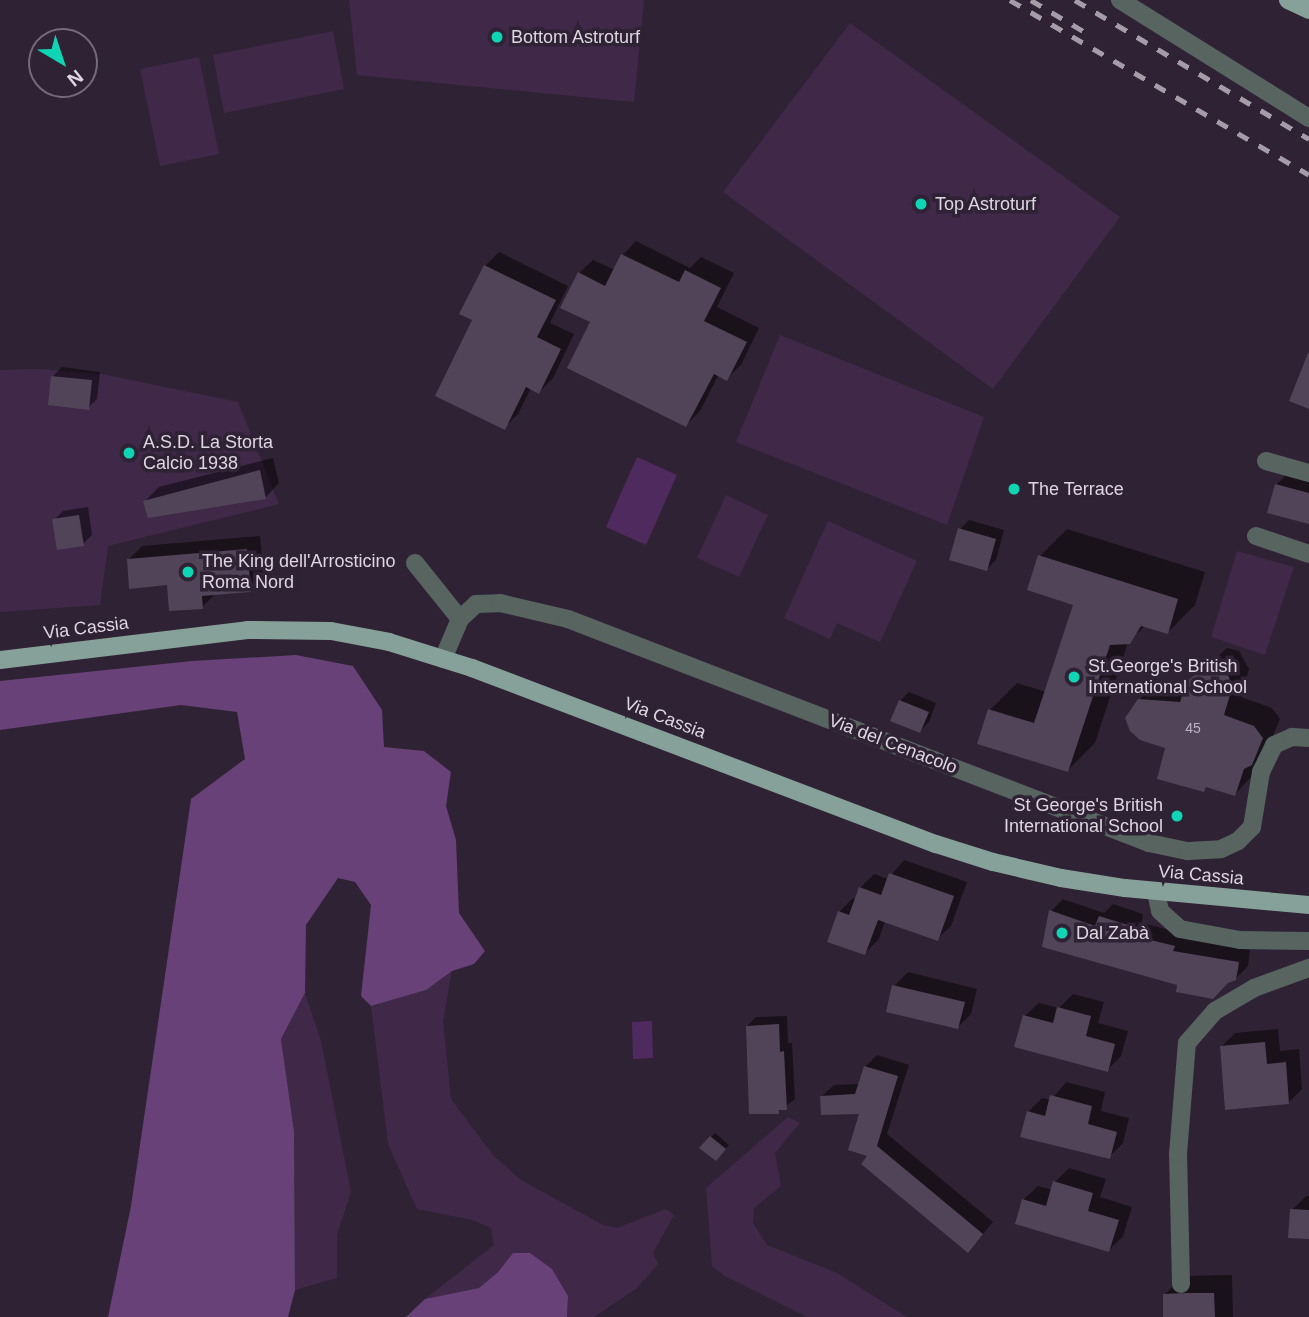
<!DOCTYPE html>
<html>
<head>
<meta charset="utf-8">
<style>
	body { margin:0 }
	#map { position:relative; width:1309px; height:1317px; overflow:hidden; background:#2f2234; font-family:Helvetica,sans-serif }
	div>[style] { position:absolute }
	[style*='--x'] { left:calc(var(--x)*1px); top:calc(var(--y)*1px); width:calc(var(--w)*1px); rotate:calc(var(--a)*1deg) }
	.green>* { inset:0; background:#402849 }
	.forest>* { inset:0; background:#674177 }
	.water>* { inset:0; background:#4f2a5e }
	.shadow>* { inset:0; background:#0007 }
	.building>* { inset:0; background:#524458 }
	.minor>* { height:18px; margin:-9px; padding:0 9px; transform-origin:9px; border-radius:9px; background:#576460 }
	.major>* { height:18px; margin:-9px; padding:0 9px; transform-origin:9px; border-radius:9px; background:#86a199 }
	.rail>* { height:5px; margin-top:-2.5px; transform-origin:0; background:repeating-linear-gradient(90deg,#a59caa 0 12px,transparent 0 24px) }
	.dots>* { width:19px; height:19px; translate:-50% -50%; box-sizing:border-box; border:4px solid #2f2234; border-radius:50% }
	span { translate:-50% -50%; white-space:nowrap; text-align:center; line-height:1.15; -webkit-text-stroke:7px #2f2234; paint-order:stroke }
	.number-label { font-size:14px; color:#bbb2c0 }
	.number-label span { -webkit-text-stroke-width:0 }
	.poi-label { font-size:18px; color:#ded6e2 }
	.left { translate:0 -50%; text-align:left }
	.right { translate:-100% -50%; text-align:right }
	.street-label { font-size:18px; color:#ded6e2 }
	.north { position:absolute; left:28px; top:28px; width:70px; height:70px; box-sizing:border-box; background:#2f2234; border:2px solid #756a7a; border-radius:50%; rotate:141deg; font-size:19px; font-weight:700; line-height:28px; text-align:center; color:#ded6e2 }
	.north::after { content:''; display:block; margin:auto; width:24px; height:32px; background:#0fd5b4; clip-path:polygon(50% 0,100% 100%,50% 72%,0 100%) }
</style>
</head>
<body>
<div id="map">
	<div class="green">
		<i style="clip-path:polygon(349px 0,644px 0,634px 102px,357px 75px)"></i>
		<i style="clip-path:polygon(850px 23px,1120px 217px,993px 389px,723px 192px)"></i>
		<i style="clip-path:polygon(333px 31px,344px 89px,224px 113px,213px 55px)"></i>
		<i style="clip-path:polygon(199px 57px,219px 154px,160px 166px,140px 69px)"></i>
		<i style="clip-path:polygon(780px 335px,984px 417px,947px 525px,736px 442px)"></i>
		<i style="clip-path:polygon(38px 369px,102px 374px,238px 402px,279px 504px,108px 546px,100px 605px,0 612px,0 370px)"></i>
		<i style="clip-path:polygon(726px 495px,768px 515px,739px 577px,697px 558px)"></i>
		<i style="clip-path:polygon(828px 521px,917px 561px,880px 642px,837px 623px,830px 639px,784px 618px)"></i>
		<i style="clip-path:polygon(1237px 551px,1294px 567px,1265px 655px,1211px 637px)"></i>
		<i style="clip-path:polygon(452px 971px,443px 1021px,451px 1099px,493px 1155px,521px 1180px,603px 1225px,617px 1228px,666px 1209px,674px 1215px,653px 1253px,658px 1264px,637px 1288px,594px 1317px,567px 1317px,568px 1296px,513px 1253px,498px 1272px,479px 1288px,425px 1299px,494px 1245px,491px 1228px,472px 1220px,417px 1209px,388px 1144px,371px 1006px,426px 990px)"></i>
		<i style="clip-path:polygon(305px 993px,321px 1041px,351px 1192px,337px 1235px,337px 1278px,295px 1290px,294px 1131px,281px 1039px)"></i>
		<i style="clip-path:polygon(788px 1117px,800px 1123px,775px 1153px,781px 1186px,754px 1208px,753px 1223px,767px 1245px,837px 1273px,907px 1317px,807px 1317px,725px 1276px,712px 1266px,706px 1188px)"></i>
	</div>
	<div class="forest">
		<i style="clip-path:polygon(296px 655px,353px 666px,382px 710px,384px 747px,424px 751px,451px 772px,446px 806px,456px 840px,459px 913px,485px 951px,474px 964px,452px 971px,426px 990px,371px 1006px,361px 996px,371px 905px,355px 882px,338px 878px,306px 925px,305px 993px,281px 1039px,294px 1131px,295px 1290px,288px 1317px,108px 1317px,131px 1206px,191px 799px,245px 759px,237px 712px,181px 705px,0 730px,0 681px,192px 661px)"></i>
		<i style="clip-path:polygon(513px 1253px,530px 1253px,552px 1269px,568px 1296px,567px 1317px,406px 1317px,425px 1299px,479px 1288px,498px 1272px)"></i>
	</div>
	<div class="water">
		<i style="clip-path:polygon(637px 457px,677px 475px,646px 545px,606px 527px)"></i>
		<i style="clip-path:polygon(652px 1021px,653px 1058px,633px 1059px,632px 1022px)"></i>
	</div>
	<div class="shadow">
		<i style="clip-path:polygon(636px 241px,690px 268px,701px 257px,734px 273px,717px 307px,759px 328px,741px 365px,727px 378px,719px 374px,700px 411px,686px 425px,592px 322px,579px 273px,593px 260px,615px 270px,623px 255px)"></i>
		<i style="clip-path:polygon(499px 252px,568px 286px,550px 323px,574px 334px,553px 378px,539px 392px,531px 388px,518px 414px,504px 428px,474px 320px,485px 266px)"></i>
		<i style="clip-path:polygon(62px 367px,100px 372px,97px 399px,88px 408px,53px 376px)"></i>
		<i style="clip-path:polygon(273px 458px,279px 483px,266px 497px,145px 501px,159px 487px)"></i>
		<i style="clip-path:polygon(1288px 473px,1309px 479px,1309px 522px,1276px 485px)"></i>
		<i style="clip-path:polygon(88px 507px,92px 535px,83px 544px,54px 520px,63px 511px)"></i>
		<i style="clip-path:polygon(969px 520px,1004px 530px,996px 560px,987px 569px,960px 529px)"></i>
		<i style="clip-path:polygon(1067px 529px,1205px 572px,1195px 605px,1168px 632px,1145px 626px,1128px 642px,1095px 743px,1068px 770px,990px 710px,1017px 683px,1046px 692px,1076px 604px,1040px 556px)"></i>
		<i style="clip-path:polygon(260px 536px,264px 576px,250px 590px,216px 593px,202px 607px,128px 560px,142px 546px)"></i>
		<i style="clip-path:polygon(1227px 648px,1239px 651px,1249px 669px,1241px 697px,1272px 708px,1280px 719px,1269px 745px,1259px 755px,1252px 776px,1235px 794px,1208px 786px,1203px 790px,1168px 746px,1139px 700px,1157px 682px,1187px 684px)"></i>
		<i style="clip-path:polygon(909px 692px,936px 703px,929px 722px,920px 731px,900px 701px)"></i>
		<i style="clip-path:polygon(904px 860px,967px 882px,951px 926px,937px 939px,885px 921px,879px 939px,865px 953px,839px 912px,853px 898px,856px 899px,860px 888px,874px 874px,888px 879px)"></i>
		<i style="clip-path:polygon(1063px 899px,1104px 913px,1113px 904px,1143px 914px,1142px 923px,1186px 934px,1185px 939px,1250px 950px,1248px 966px,1235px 979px,1179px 984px,1051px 911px)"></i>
		<i style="clip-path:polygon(908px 972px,977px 989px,971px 1014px,958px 1027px,894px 986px)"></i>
		<i style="clip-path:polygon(1073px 994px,1104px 1002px,1098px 1023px,1128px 1031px,1121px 1056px,1107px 1070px,1025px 1016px,1039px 1003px,1059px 1008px)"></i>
		<i style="clip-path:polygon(787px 1016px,788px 1043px,792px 1043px,795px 1099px,778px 1112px,747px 1026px,756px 1017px)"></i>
		<i style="clip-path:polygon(1278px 1029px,1280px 1051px,1299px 1049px,1302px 1089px,1288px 1103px,1222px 1046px,1235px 1033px)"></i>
		<i style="clip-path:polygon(877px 1055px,909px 1065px,887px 1134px,993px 1222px,979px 1239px,870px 1155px,861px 1112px,822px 1096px,834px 1085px,860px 1084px,865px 1067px)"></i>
		<i style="clip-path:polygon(1066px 1082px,1105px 1092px,1101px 1111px,1129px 1118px,1123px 1143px,1109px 1157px,1028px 1112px,1042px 1098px,1051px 1100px)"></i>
		<i style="clip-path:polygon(715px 1133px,729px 1145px,716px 1159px,711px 1137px)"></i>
		<i style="clip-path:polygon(1069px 1168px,1106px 1179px,1100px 1197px,1132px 1207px,1123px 1236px,1109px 1250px,1017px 1223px,1024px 1199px,1038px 1186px,1053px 1190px,1055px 1182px)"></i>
		<i style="clip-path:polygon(1306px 1196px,1309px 1196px,1309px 1237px,1292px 1210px)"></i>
		<i style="clip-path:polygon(1232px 1275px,1233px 1317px,1165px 1317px,1164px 1295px,1183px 1276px)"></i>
	</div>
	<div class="building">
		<i style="clip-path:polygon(621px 254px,679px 282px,685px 270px,721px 288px,704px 321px,747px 342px,727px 381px,714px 374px,686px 427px,567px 368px,590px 322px,560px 308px,578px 272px,605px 286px)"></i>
		<i style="clip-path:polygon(484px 265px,556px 300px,537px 337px,561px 349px,539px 394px,526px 387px,505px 430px,435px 396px,472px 320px,459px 314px)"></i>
		<i style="clip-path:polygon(1308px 353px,1309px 353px,1309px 409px,1289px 401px)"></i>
		<i style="clip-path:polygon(51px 376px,92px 380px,89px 410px,48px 405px)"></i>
		<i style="clip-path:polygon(260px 470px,266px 499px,148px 518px,143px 501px)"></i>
		<i style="clip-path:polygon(1275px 484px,1309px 493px,1309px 524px,1267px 513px)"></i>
		<i style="clip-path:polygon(79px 515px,84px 546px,57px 550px,52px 519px)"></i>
		<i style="clip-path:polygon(958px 528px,996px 539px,987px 571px,949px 560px)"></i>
		<i style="clip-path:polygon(247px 549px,251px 592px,202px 596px,203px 609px,169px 611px,167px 585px,129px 589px,127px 559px)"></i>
		<i style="clip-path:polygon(1038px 555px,1178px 599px,1168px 634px,1141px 626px,1130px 644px,1110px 645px,1068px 772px,977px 744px,988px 709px,1034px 723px,1073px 605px,1027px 590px)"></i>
		<i style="clip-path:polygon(1208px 665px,1221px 668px,1229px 677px,1232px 688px,1224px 715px,1254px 726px,1263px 738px,1252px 765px,1244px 769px,1235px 796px,1206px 787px,1204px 792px,1157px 779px,1165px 748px,1140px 740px,1130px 731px,1125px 718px,1138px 699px,1180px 702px,1187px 681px)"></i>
		<i style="clip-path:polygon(899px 700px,929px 712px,920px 733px,890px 721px)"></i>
		<i style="clip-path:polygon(889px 873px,954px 896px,938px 941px,878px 920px,865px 955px,827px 942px,838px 911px,849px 915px,859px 887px,881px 895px)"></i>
		<i style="clip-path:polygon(1049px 910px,1095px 926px,1099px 916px,1131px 926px,1130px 935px,1175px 946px,1173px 951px,1239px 962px,1236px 980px,1228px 983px,1213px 999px,1176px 992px,1177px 985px,1042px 947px)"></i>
		<i style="clip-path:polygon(892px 985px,965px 1002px,958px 1029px,886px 1012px)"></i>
		<i style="clip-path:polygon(1057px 1007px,1091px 1016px,1086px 1036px,1115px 1044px,1108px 1072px,1014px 1047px,1023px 1015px,1053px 1023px)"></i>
		<i style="clip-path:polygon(779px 1024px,780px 1052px,784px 1051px,787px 1110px,779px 1110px,779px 1114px,749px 1114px,746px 1026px)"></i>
		<i style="clip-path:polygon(1265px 1042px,1267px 1064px,1286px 1062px,1289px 1104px,1225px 1110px,1220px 1046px)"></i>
		<i style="clip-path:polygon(864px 1066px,898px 1076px,877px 1146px,983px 1234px,968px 1253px,861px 1164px,867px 1156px,848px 1150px,859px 1114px,821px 1115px,820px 1096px,855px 1094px)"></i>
		<i style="clip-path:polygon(1050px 1095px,1092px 1106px,1088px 1124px,1117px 1132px,1110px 1159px,1020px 1137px,1027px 1111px,1045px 1116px)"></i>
		<i style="clip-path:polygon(710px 1136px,726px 1149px,716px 1161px,699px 1148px)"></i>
		<i style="clip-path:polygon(1053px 1181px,1093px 1193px,1088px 1211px,1119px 1220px,1109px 1252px,1015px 1224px,1022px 1199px,1046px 1206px)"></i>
		<i style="clip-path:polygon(1290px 1209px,1309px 1210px,1309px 1239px,1288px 1238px)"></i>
		<i style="clip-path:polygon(1187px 1293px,1214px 1293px,1215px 1317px,1163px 1317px,1163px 1294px)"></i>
	</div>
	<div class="minor">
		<i style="--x:1120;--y:0;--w:223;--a:32"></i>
		<i style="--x:1266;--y:461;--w:45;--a:15.6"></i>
		<i style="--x:1256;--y:536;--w:56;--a:18.8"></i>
		<i style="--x:415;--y:563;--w:72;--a:51.2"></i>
		<i style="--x:443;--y:659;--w:43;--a:-67"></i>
		<i style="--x:460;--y:619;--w:22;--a:-43"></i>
		<i style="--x:476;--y:604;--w:24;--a:-2"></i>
		<i style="--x:500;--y:603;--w:70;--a:13.2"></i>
		<i style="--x:568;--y:619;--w:623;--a:21.08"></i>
		<i style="--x:1149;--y:843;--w:40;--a:12"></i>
		<i style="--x:1188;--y:851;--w:33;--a:-3"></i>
		<i style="--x:1221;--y:849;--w:19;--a:-25"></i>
		<i style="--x:1238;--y:841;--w:20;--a:-45"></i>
		<i style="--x:1252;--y:827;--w:56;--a:-80.7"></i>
		<i style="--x:1261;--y:772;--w:30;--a:-64"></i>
		<i style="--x:1274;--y:745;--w:20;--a:-24"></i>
		<i style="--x:1292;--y:737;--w:17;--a:3"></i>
		<i style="--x:1156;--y:892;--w:19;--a:78"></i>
		<i style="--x:1160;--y:911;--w:27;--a:42"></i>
		<i style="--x:1180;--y:929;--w:61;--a:10.4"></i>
		<i style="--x:1240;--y:940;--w:69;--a:0.8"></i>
		<i style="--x:1181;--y:1284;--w:130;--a:-91.3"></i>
		<i style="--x:1178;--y:1154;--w:111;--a:-85.4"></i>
		<i style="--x:1187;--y:1043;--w:43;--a:-48.8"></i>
		<i style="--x:1215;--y:1011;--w:45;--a:-30.5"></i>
		<i style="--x:1254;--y:988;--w:59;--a:-20"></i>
	</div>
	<div class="major">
		<i style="--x:1288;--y:0;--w:23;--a:25"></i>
		<i style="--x:0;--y:660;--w:249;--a:-6.9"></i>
		<i style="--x:247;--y:630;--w:84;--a:0.7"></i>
		<i style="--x:331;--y:631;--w:59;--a:10.7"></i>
		<i style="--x:389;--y:642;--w:87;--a:17.4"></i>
		<i style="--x:472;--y:668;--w:496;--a:20.8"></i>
		<i style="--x:936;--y:844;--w:60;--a:17.5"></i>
		<i style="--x:993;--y:862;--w:70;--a:13.2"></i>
		<i style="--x:1061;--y:878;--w:65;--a:8.9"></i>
		<i style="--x:1125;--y:888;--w:185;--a:5.3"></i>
	</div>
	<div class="rail">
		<i style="--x:1010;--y:0;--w:346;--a:30.3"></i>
		<i style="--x:1031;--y:0;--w:63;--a:30.7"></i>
		<i style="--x:1075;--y:0;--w:272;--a:30.7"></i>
	</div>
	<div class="dots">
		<i style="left:497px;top:37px;background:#0fd5b4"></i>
		<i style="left:921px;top:204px;background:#0fd5b4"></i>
		<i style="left:129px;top:453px;background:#0fd5b4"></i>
		<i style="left:1014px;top:489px;background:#0fd5b4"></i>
		<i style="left:188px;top:572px;background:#0fd5b4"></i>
		<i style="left:1074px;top:677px;background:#0fd5b4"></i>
		<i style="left:1177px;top:816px;background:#0fd5b4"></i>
		<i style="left:1062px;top:933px;background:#0fd5b4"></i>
	</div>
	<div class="number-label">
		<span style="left:1193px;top:728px">45</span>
	</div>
	<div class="poi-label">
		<span class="left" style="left:511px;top:37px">Bottom Astroturf</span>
		<span class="left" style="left:935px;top:204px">Top Astroturf</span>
		<span class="left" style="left:143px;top:453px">A.S.D. La Storta<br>Calcio 1938</span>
		<span class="left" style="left:1028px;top:489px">The Terrace</span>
		<span class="left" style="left:202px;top:572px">The King dell'Arrosticino<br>Roma Nord</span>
		<span class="left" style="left:1088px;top:677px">St.George's British<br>International School</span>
		<span class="right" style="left:1163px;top:816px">St George's British<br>International School</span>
		<span class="left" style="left:1076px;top:933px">Dal Zabà</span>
	</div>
	<div class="street-label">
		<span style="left:86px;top:628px;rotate:-7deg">Via Cassia</span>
		<span style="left:665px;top:718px;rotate:21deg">Via Cassia</span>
		<span style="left:893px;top:744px;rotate:21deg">Via del Cenacolo</span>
		<span style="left:1201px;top:875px;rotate:5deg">Via Cassia</span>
	</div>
	<div class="north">N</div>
</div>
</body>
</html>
